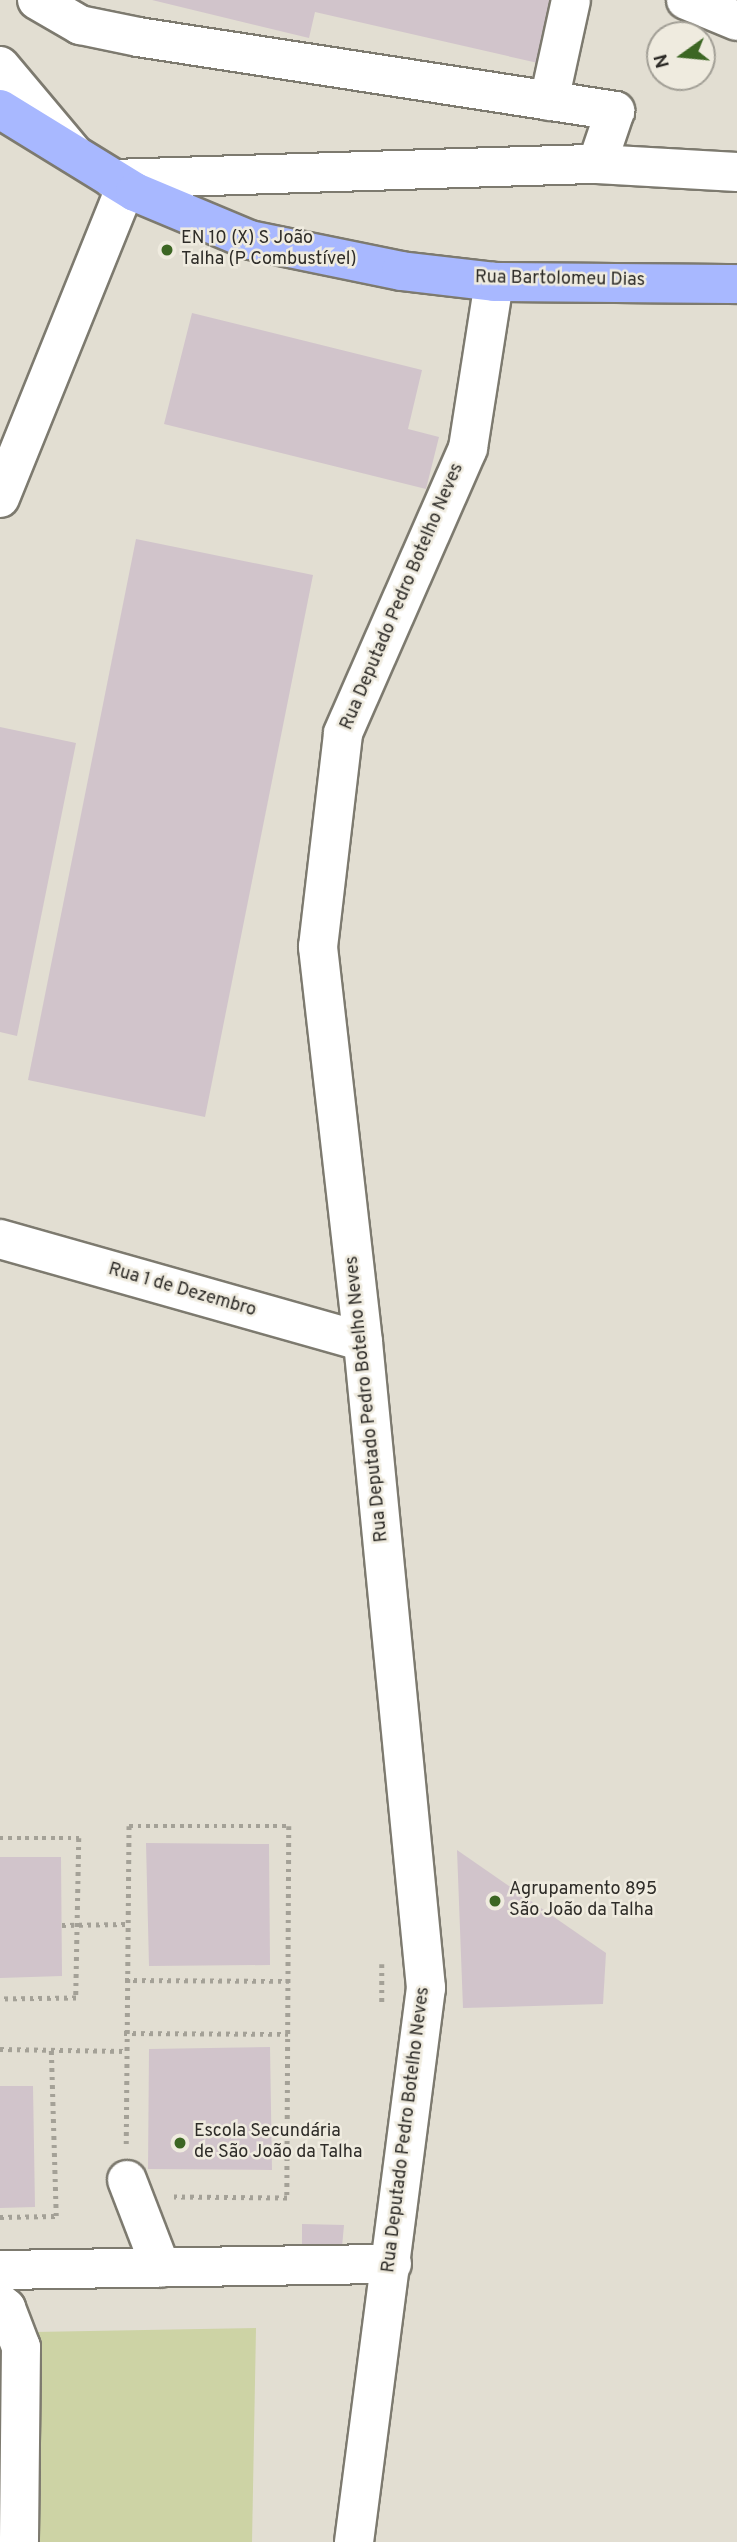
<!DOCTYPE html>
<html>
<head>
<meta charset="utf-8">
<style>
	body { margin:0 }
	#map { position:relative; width:737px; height:2542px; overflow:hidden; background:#e2ded2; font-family:Overpass,sans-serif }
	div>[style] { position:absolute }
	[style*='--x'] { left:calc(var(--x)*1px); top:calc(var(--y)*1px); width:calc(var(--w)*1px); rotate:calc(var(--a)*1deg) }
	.green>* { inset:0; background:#cdd3a5 }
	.building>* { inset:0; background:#d1c4cb }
	.path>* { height:4.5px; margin-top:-2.25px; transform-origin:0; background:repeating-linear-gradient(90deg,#a4a197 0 3.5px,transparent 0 8.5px) }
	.roads { filter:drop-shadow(2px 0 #7d7a6f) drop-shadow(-2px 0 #7d7a6f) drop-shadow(0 2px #7d7a6f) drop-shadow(0 -2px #7d7a6f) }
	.minor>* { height:38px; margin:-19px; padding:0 19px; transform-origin:19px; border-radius:19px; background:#fff }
	.major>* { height:38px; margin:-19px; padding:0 19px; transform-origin:19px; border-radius:19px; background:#a8b8ff }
	.dots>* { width:19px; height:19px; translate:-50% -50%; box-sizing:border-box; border:4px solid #efebdf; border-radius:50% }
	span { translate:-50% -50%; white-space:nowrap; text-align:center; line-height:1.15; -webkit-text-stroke:5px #efebdf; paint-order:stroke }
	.poi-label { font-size:18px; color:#2e2c28 }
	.left { translate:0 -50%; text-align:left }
	.street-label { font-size:18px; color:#2e2c28 }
	.north { position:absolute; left:646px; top:21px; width:70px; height:70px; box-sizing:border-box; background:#efebdf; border:2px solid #a29f96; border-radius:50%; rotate:255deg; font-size:19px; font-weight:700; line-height:28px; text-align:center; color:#2e2c28 }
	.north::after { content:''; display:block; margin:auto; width:24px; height:32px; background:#3c6623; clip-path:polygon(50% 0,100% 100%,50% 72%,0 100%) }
</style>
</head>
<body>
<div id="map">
	<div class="green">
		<i style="clip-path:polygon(256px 2328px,252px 2542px,33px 2542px,34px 2332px)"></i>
	</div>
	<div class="building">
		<i style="clip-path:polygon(152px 0,552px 0,538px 63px,315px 12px,309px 38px)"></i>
		<i style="clip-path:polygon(192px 313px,422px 370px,408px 429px,439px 437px,426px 489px,164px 424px)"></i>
		<i style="clip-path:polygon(136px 539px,313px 575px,205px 1117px,28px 1080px)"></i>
		<i style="clip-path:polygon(0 727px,76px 743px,17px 1036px,0 1032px)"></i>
		<i style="clip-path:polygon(146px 1843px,269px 1844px,270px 1965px,149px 1966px)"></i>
		<i style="clip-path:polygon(457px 1850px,606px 1953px,603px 2004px,463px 2008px)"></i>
		<i style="clip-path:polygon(0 1857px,61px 1857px,62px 1976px,0 1978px)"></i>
		<i style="clip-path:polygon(270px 2047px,272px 2170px,148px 2169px,149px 2049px)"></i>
		<i style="clip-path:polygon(0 2086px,33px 2086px,35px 2207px,0 2208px)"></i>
		<i style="clip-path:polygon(302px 2224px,344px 2225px,342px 2247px,302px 2246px)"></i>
	</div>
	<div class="path">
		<i style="--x:0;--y:1838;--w:79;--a:0"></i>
		<i style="--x:79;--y:1838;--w:160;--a:91.1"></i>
		<i style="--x:76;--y:1998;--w:76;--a:179.2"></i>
		<i style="--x:62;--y:1925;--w:64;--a:-0.9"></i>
		<i style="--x:382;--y:1964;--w:40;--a:90"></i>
		<i style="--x:125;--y:1980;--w:164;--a:0.3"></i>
		<i style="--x:124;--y:2033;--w:164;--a:0.3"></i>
		<i style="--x:0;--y:2049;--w:125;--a:0.9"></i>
		<i style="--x:126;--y:2144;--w:318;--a:-89.5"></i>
		<i style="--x:129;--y:1826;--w:160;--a:0"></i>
		<i style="--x:289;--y:1826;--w:372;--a:90.3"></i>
		<i style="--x:287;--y:2198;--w:113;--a:-179.5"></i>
		<i style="--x:0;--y:2217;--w:56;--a:-1"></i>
		<i style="--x:56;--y:2216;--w:166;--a:-91.7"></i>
	</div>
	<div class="roads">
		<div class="minor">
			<i style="--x:37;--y:0;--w:50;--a:30.2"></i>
			<i style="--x:80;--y:25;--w:59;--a:11.7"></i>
			<i style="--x:138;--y:37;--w:483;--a:8.8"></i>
			<i style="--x:615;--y:111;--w:56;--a:108.8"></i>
			<i style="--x:597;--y:164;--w:140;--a:3.3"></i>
			<i style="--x:686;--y:0;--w:55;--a:22.4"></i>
			<i style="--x:0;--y:66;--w:114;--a:50"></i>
			<i style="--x:549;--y:101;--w:103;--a:-77.7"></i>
			<i style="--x:113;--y:179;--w:484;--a:-1.8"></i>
			<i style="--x:0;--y:498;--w:336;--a:-68"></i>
			<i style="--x:0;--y:1239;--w:377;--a:15.8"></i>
			<i style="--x:127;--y:2180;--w:94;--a:68.9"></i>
			<i style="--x:0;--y:2270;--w:392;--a:-0.9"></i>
			<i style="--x:0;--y:2303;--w:8;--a:40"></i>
			<i style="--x:6;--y:2308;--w:42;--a:69"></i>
			<i style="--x:21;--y:2347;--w:195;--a:90.6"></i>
			<i style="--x:354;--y:2542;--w:559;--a:-82.6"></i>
			<i style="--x:426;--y:1988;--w:649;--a:-95.57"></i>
			<i style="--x:363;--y:1342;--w:398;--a:-96.5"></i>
			<i style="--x:318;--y:947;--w:215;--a:-83.3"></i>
			<i style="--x:343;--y:733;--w:311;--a:-66.3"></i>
			<i style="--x:468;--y:448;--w:168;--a:-81.1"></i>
		</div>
		<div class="major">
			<i style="--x:0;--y:109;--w:158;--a:31.6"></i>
			<i style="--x:135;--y:192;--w:125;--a:22.7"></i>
			<i style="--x:250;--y:240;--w:154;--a:11.6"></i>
			<i style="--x:401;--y:271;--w:94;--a:6.7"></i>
			<i style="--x:494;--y:282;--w:243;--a:0.5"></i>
		</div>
	</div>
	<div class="dots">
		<i style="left:167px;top:250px;background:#3c6623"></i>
		<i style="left:495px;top:1901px;background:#3c6623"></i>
		<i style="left:180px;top:2143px;background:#3c6623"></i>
	</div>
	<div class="poi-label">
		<span class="left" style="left:181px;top:250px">EN 10 (X) S João<br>Talha (P Combustível)</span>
		<span class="left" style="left:509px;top:1901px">Agrupamento 895<br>São João da Talha</span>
		<span class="left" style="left:194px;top:2143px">Escola Secundária<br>de São João da Talha</span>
	</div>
	<div class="street-label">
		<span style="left:560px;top:280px;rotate:1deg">Rua Bartolomeu Dias</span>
		<span style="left:403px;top:597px;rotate:-67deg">Rua Deputado Pedro Botelho Neves</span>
		<span style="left:182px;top:1291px;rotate:16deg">Rua 1 de Dezembro</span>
		<span style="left:368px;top:1399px;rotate:-96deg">Rua Deputado Pedro Botelho Neves</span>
		<span style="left:407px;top:2130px;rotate:-83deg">Rua Deputado Pedro Botelho Neves</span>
	</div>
	<div class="north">N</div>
</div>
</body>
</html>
